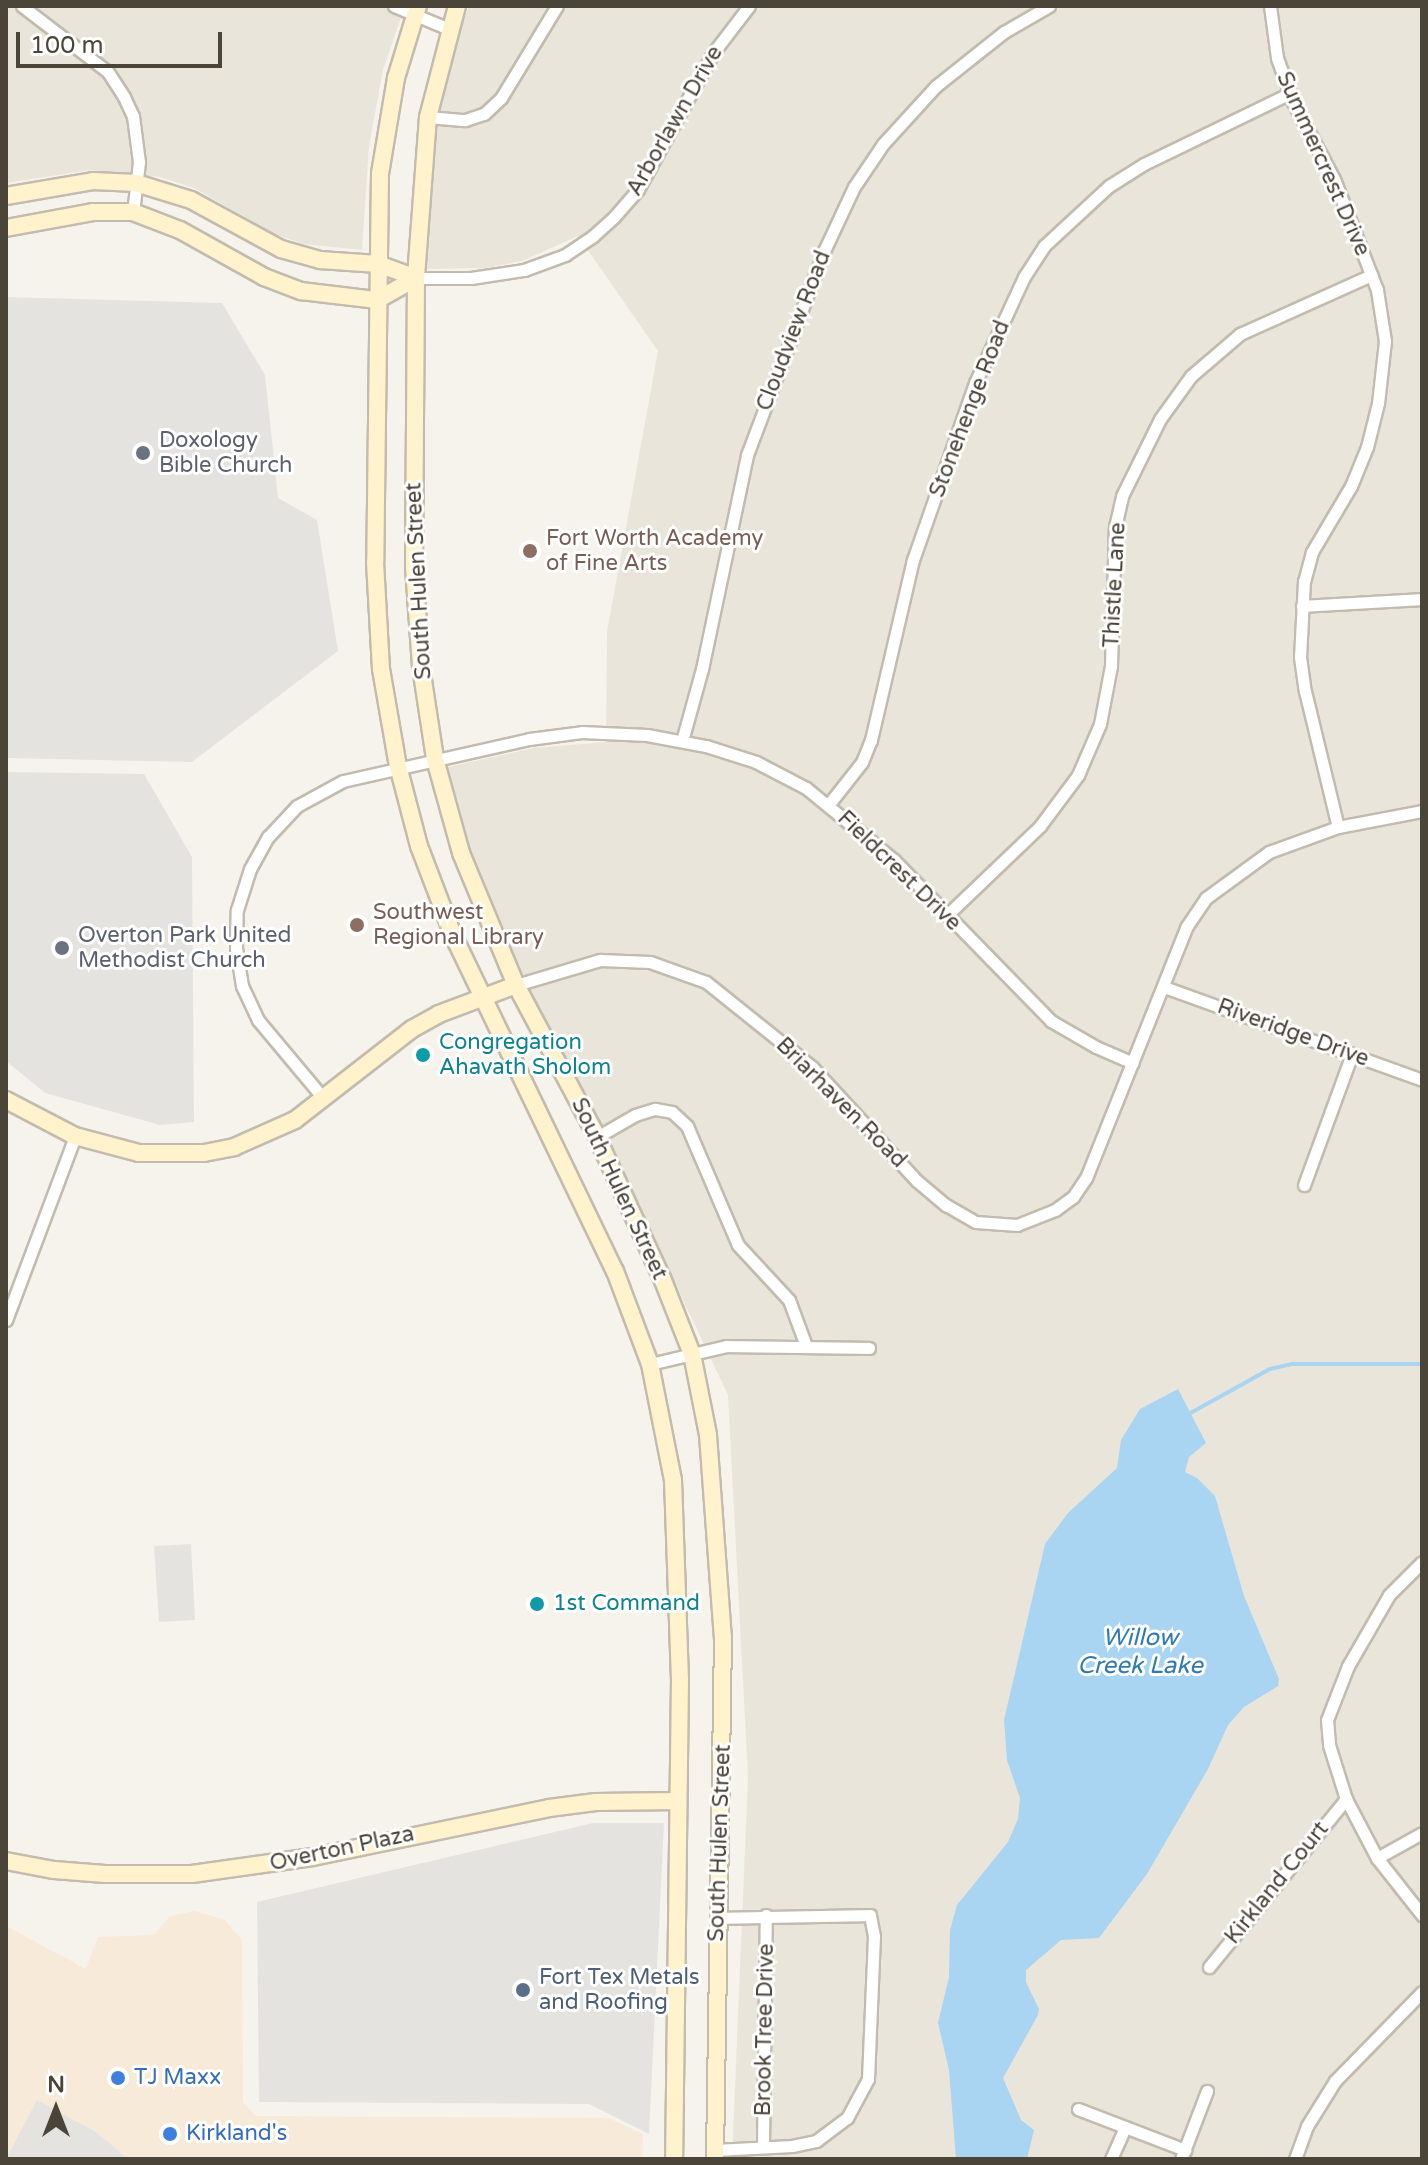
<!DOCTYPE html>
<html>
<head>
<meta charset="utf-8">
<style>
	body { margin:0 }
	#map { position:relative; width:1428px; height:2165px; overflow:hidden; background:#f6f3ec; font-family:"Varela Round",sans-serif }
	div>[style] { position:absolute }
	[style*='--x'] { left:calc(var(--x)*1px); top:calc(var(--y)*1px); width:calc(var(--w)*1px); rotate:calc(var(--a)*1deg) }
	.residential>* { inset:0; background:#eae5da }
	.commercial>* { inset:0; background:#f7ead8 }
	.parking>* { inset:0; background:#e5e3e0 }
	.water>* { inset:0; background:#a9d4f2 }
	.stream>* { height:4px; margin:-2px; padding:0 2px; transform-origin:2px; border-radius:2px; background:#a9d4f2 }
	.roads { filter:drop-shadow(2px 0 #c2bbae) drop-shadow(-2px 0 #c2bbae) drop-shadow(0 2px #c2bbae) drop-shadow(0 -2px #c2bbae) }
	.street>* { height:11px; margin:-5.5px; padding:0 5.5px; transform-origin:5.5px; border-radius:5.5px; background:#fff }
	.secondary>* { height:16px; margin:-8px; padding:0 8px; transform-origin:8px; border-radius:8px; background:#fff3cd }
	.dots>* { width:22px; height:22px; translate:-50% -50%; box-sizing:border-box; border:4px solid #fff; border-radius:50% }
	span { translate:-50% -50%; white-space:nowrap; text-align:center; line-height:1.15; -webkit-text-stroke:6px #fff; paint-order:stroke }
	.street-label { font-size:22px; color:#4b4439 }
	.worship-label { font-size:22px; color:#5b616d }
	.left { translate:0 -50%; text-align:left }
	.education-label { font-size:22px; color:#785e54 }
	.culture-label { font-size:22px; color:#0d838f }
	.service-label { font-size:22px; color:#4e5e75 }
	.shop-label { font-size:22px; color:#366cbe }
	.water-label { font-size:24px; color:#2e7ab2; font-style:italic }
	.frame { position:absolute; inset:0; border:8px solid #4b4439; pointer-events:none }
	.north { position:absolute; left:16px; top:2069px; width:80px; height:80px; -webkit-text-stroke:6px #fff; paint-order:stroke; rotate:0deg; font-size:22px; font-weight:700; line-height:32px; text-align:center; color:#4b4439 }
	.north::after { content:''; display:block; margin:auto; width:28px; height:36px; background:#4b4439; clip-path:polygon(50% 0,100% 100%,50% 72%,0 100%) }
	.scale { position:absolute; left:16px; top:32px; width:206px; height:36px; box-sizing:border-box; border:4px solid #4b4439; border-top:0; padding-left:10px; font-size:24px; line-height:28px; white-space:nowrap; color:#4b4439; -webkit-text-stroke:6px #fff; paint-order:stroke }
</style>
</head>
<body>
<div id="map">
	<div class="residential">
		<i style="clip-path:polygon(6px 6px,405px 6px,383px 70px,369px 146px,362px 250px,303px 244px,273px 233px,194px 188px,160px 177px,90px 170px,6px 183px)"></i>
		<i style="clip-path:polygon(469px 6px,1422px 6px,1422px 2159px,732px 2159px,748px 1777px,728px 1395px,624px 1175px,506px 945px,470px 854px,448px 767px,534px 748px,606px 742px,607px 632px,658px 351px,578px 236px,522px 261px,485px 268px,427px 269px,431px 165px,439px 104px,453px 47px)"></i>
	</div>
	<div class="commercial">
		<i style="clip-path:polygon(195px 1911px,225px 1920px,242px 1940px,243px 2102px,256px 2116px,608px 2118px,643px 2134px,642px 2159px,6px 2159px,6px 1926px,86px 1969px,98px 1937px,154px 1935px,170px 1916px)"></i>
	</div>
	<div class="parking">
		<i style="clip-path:polygon(6px 297px,222px 303px,265px 375px,278px 498px,317px 520px,338px 651px,192px 762px,6px 758px)"></i>
		<i style="clip-path:polygon(6px 772px,144px 774px,192px 857px,194px 1122px,160px 1125px,45px 1093px,6px 1061px)"></i>
		<i style="clip-path:polygon(191px 1544px,195px 1620px,159px 1622px,154px 1546px)"></i>
		<i style="clip-path:polygon(593px 1823px,664px 1823px,649px 2134px,589px 2104px,259px 2102px,257px 1902px)"></i>
		<i style="clip-path:polygon(37px 2100px,96px 2132px,128px 2159px,6px 2159px)"></i>
	</div>
	<div class="water">
		<i style="clip-path:polygon(1178px 1389px,1206px 1443px,1189px 1457px,1185px 1472px,1197px 1478px,1215px 1496px,1244px 1596px,1279px 1679px,1278px 1686px,1244px 1707px,1228px 1725px,1208px 1769px,1147px 1874px,1099px 1938px,1061px 1940px,1026px 1970px,1026px 1982px,1039px 2009px,1038px 2015px,1003px 2078px,1021px 2120px,1034px 2130px,1027px 2159px,956px 2159px,949px 2070px,938px 2023px,949px 1977px,950px 1930px,957px 1905px,1008px 1842px,1018px 1819px,1020px 1798px,1007px 1760px,1004px 1720px,1045px 1544px,1068px 1513px,1117px 1468px,1121px 1440px,1140px 1409px)"></i>
	</div>
	<div class="stream">
		<i style="--x:1185;--y:1416;--w:97;--a:-28.9"></i>
		<i style="--x:1270;--y:1369;--w:23;--a:-13"></i>
		<i style="--x:1292;--y:1364;--w:130;--a:0"></i>
	</div>
	<div class="roads">
		<div class="street">
			<i style="--x:22;--y:6;--w:108;--a:37.5"></i>
			<i style="--x:108;--y:72;--w:30;--a:57"></i>
			<i style="--x:124;--y:97;--w:21;--a:65"></i>
			<i style="--x:133;--y:116;--w:46;--a:82.6"></i>
			<i style="--x:139;--y:162;--w:50;--a:96.8"></i>
			<i style="--x:394;--y:6;--w:60;--a:22.7"></i>
			<i style="--x:1270;--y:6;--w:52;--a:82.3"></i>
			<i style="--x:1277;--y:58;--w:47;--a:70"></i>
			<i style="--x:1293;--y:102;--w:87;--a:62"></i>
			<i style="--x:1334;--y:179;--w:119;--a:68.8"></i>
			<i style="--x:1377;--y:290;--w:52;--a:81.1"></i>
			<i style="--x:1385;--y:341;--w:62;--a:96.4"></i>
			<i style="--x:1378;--y:403;--w:45;--a:104"></i>
			<i style="--x:1367;--y:447;--w:42;--a:112.3"></i>
			<i style="--x:1351;--y:486;--w:77;--a:120.6"></i>
			<i style="--x:1312;--y:552;--w:30;--a:105"></i>
			<i style="--x:1304;--y:581;--w:76;--a:93"></i>
			<i style="--x:1300;--y:657;--w:34;--a:82"></i>
			<i style="--x:1305;--y:691;--w:140;--a:76.4"></i>
			<i style="--x:428;--y:117;--w:37;--a:5"></i>
			<i style="--x:465;--y:120;--w:20;--a:-18"></i>
			<i style="--x:484;--y:114;--w:23;--a:-43"></i>
			<i style="--x:501;--y:98;--w:108;--a:-58.7"></i>
			<i style="--x:416;--y:278;--w:55;--a:0"></i>
			<i style="--x:471;--y:278;--w:54;--a:-8.6"></i>
			<i style="--x:524;--y:270;--w:44;--a:-20.1"></i>
			<i style="--x:565;--y:255;--w:34;--a:-34"></i>
			<i style="--x:593;--y:236;--w:28;--a:-42"></i>
			<i style="--x:614;--y:217;--w:37;--a:-49"></i>
			<i style="--x:638;--y:189;--w:155;--a:-61.1"></i>
			<i style="--x:713;--y:53;--w:59;--a:-52.5"></i>
			<i style="--x:1302;--y:606;--w:120;--a:-3.3"></i>
			<i style="--x:682;--y:741;--w:75;--a:-74.5"></i>
			<i style="--x:702;--y:669;--w:219;--a:-78.1"></i>
			<i style="--x:747;--y:455;--w:218;--a:-69.3"></i>
			<i style="--x:824;--y:251;--w:71;--a:-64.9"></i>
			<i style="--x:854;--y:187;--w:52;--a:-56"></i>
			<i style="--x:883;--y:144;--w:79;--a:-47.6"></i>
			<i style="--x:936;--y:86;--w:87;--a:-38.5"></i>
			<i style="--x:1004;--y:32;--w:52;--a:-30"></i>
			<i style="--x:829;--y:804;--w:53;--a:-51.8"></i>
			<i style="--x:862;--y:762;--w:24;--a:-68"></i>
			<i style="--x:871;--y:740;--w:185;--a:-76.9"></i>
			<i style="--x:913;--y:560;--w:188;--a:-70.7"></i>
			<i style="--x:975;--y:383;--w:117;--a:-65.2"></i>
			<i style="--x:1024;--y:277;--w:37;--a:-57"></i>
			<i style="--x:1044;--y:246;--w:88;--a:-42.7"></i>
			<i style="--x:1109;--y:186;--w:41;--a:-32.2"></i>
			<i style="--x:1144;--y:164;--w:162;--a:-25.9"></i>
			<i style="--x:947;--y:915;--w:129;--a:-43.7"></i>
			<i style="--x:1040;--y:826;--w:64;--a:-53.3"></i>
			<i style="--x:1078;--y:775;--w:56;--a:-66.7"></i>
			<i style="--x:1100;--y:724;--w:59;--a:-79.3"></i>
			<i style="--x:1111;--y:666;--w:139;--a:-88.4"></i>
			<i style="--x:1115;--y:527;--w:32;--a:-77"></i>
			<i style="--x:1122;--y:496;--w:86;--a:-63.7"></i>
			<i style="--x:1160;--y:419;--w:53;--a:-54.2"></i>
			<i style="--x:1191;--y:376;--w:65;--a:-40.6"></i>
			<i style="--x:1240;--y:334;--w:144;--a:-24.2"></i>
			<i style="--x:516;--y:985;--w:88;--a:-16.6"></i>
			<i style="--x:600;--y:960;--w:50;--a:2.3"></i>
			<i style="--x:650;--y:962;--w:59;--a:19.7"></i>
			<i style="--x:706;--y:982;--w:136;--a:38.7"></i>
			<i style="--x:812;--y:1067;--w:155;--a:47.4"></i>
			<i style="--x:917;--y:1181;--w:38;--a:40"></i>
			<i style="--x:946;--y:1205;--w:34;--a:30"></i>
			<i style="--x:976;--y:1222;--w:41;--a:4.2"></i>
			<i style="--x:1017;--y:1225;--w:41;--a:-21.5"></i>
			<i style="--x:1055;--y:1210;--w:22;--a:-36"></i>
			<i style="--x:1073;--y:1197;--w:23;--a:-56"></i>
			<i style="--x:1086;--y:1178;--w:271;--a:-68.2"></i>
			<i style="--x:1187;--y:926;--w:34;--a:-56"></i>
			<i style="--x:1206;--y:898;--w:78;--a:-36.1"></i>
			<i style="--x:1269;--y:852;--w:73;--a:-19.9"></i>
			<i style="--x:1338;--y:827;--w:86;--a:-10.8"></i>
			<i style="--x:1164;--y:987;--w:274;--a:19.8"></i>
			<i style="--x:324;--y:1099;--w:103;--a:-129.9"></i>
			<i style="--x:258;--y:1020;--w:38;--a:-115"></i>
			<i style="--x:242;--y:986;--w:37;--a:-99"></i>
			<i style="--x:236;--y:949;--w:39;--a:-89"></i>
			<i style="--x:237;--y:910;--w:43;--a:-72.4"></i>
			<i style="--x:250;--y:869;--w:37;--a:-61"></i>
			<i style="--x:268;--y:837;--w:42;--a:-46.9"></i>
			<i style="--x:297;--y:806;--w:52;--a:-28.5"></i>
			<i style="--x:343;--y:781;--w:191;--a:-12.7"></i>
			<i style="--x:529;--y:739;--w:53;--a:-7.5"></i>
			<i style="--x:582;--y:732;--w:65;--a:2.6"></i>
			<i style="--x:647;--y:735;--w:60;--a:10.6"></i>
			<i style="--x:706;--y:746;--w:52;--a:17.7"></i>
			<i style="--x:756;--y:762;--w:56;--a:27.5"></i>
			<i style="--x:806;--y:788;--w:114;--a:39.3"></i>
			<i style="--x:894;--y:860;--w:225;--a:45.7"></i>
			<i style="--x:1051;--y:1021;--w:52;--a:30"></i>
			<i style="--x:1096;--y:1047;--w:40;--a:23.4"></i>
			<i style="--x:597;--y:1137;--w:44;--a:-30.1"></i>
			<i style="--x:635;--y:1115;--w:21;--a:-17"></i>
			<i style="--x:655;--y:1109;--w:17;--a:10"></i>
			<i style="--x:672;--y:1112;--w:21;--a:43"></i>
			<i style="--x:687;--y:1126;--w:129;--a:66.8"></i>
			<i style="--x:738;--y:1245;--w:75;--a:47.2"></i>
			<i style="--x:789;--y:1300;--w:49;--a:69.7"></i>
			<i style="--x:1304;--y:1185;--w:140;--a:-69.9"></i>
			<i style="--x:6;--y:1320;--w:197;--a:-69.4"></i>
			<i style="--x:650;--y:1364;--w:78;--a:-13.3"></i>
			<i style="--x:726;--y:1346;--w:143;--a:0.8"></i>
			<i style="--x:1422;--y:1562;--w:47;--a:135"></i>
			<i style="--x:1389;--y:1595;--w:82;--a:120"></i>
			<i style="--x:1348;--y:1666;--w:58;--a:111.3"></i>
			<i style="--x:1327;--y:1720;--w:25;--a:85"></i>
			<i style="--x:1329;--y:1745;--w:57;--a:72.5"></i>
			<i style="--x:1346;--y:1799;--w:67;--a:62.3"></i>
			<i style="--x:1377;--y:1858;--w:73;--a:51.7"></i>
			<i style="--x:1377;--y:1858;--w:51;--a:-29.1"></i>
			<i style="--x:1209;--y:1967;--w:217;--a:-50.8"></i>
			<i style="--x:1078;--y:2109;--w:115;--a:21"></i>
			<i style="--x:763;--y:2146;--w:231;--a:-89.3"></i>
			<i style="--x:715;--y:2150;--w:77;--a:-3"></i>
			<i style="--x:792;--y:2146;--w:25;--a:-12"></i>
			<i style="--x:816;--y:2141;--w:39;--a:-37"></i>
			<i style="--x:847;--y:2118;--w:44;--a:-61.7"></i>
			<i style="--x:868;--y:2079;--w:143;--a:-87.6"></i>
			<i style="--x:874;--y:1936;--w:21;--a:-101"></i>
			<i style="--x:870;--y:1915;--w:153;--a:178.9"></i>
			<i style="--x:1111;--y:2159;--w:35;--a:-66"></i>
			<i style="--x:1181;--y:2159;--w:73;--a:-69.1"></i>
			<i style="--x:1295;--y:2159;--w:35;--a:-70"></i>
			<i style="--x:1307;--y:2126;--w:53;--a:-58.1"></i>
			<i style="--x:1335;--y:2081;--w:124;--a:-45.7"></i>
		</div>
		<div class="secondary">
			<i style="--x:418;--y:6;--w:75;--a:107"></i>
			<i style="--x:396;--y:78;--w:97;--a:99.5"></i>
			<i style="--x:380;--y:174;--w:388;--a:90.7"></i>
			<i style="--x:375;--y:562;--w:107;--a:86.8"></i>
			<i style="--x:381;--y:669;--w:98;--a:80.1"></i>
			<i style="--x:398;--y:766;--w:83;--a:75.3"></i>
			<i style="--x:419;--y:846;--w:95;--a:69.1"></i>
			<i style="--x:453;--y:935;--w:373;--a:64.3"></i>
			<i style="--x:615;--y:1271;--w:99;--a:69.4"></i>
			<i style="--x:650;--y:1364;--w:118;--a:78.8"></i>
			<i style="--x:673;--y:1480;--w:199;--a:88"></i>
			<i style="--x:680;--y:1679;--w:480;--a:90.7"></i>
			<i style="--x:457;--y:6;--w:115;--a:104.6"></i>
			<i style="--x:428;--y:117;--w:161;--a:94.3"></i>
			<i style="--x:416;--y:278;--w:289;--a:90.4"></i>
			<i style="--x:414;--y:567;--w:100;--a:86"></i>
			<i style="--x:421;--y:667;--w:93;--a:81.3"></i>
			<i style="--x:435;--y:759;--w:98;--a:74.5"></i>
			<i style="--x:461;--y:853;--w:143;--a:67.4"></i>
			<i style="--x:516;--y:985;--w:172;--a:61.9"></i>
			<i style="--x:597;--y:1137;--w:155;--a:65.3"></i>
			<i style="--x:662;--y:1278;--w:82;--a:68.5"></i>
			<i style="--x:692;--y:1354;--w:83;--a:78.8"></i>
			<i style="--x:708;--y:1435;--w:203;--a:85.8"></i>
			<i style="--x:723;--y:1637;--w:522;--a:90.88"></i>
			<i style="--x:6;--y:196;--w:88;--a:-9.8"></i>
			<i style="--x:93;--y:181;--w:43;--a:2.7"></i>
			<i style="--x:136;--y:183;--w:58;--a:17.2"></i>
			<i style="--x:191;--y:200;--w:102;--a:28.6"></i>
			<i style="--x:281;--y:249;--w:41;--a:15.8"></i>
			<i style="--x:320;--y:260;--w:58;--a:3.9"></i>
			<i style="--x:378;--y:264;--w:40;--a:20.2"></i>
			<i style="--x:6;--y:228;--w:88;--a:-10.4"></i>
			<i style="--x:93;--y:212;--w:40;--a:0"></i>
			<i style="--x:133;--y:212;--w:50;--a:21"></i>
			<i style="--x:180;--y:230;--w:96;--a:29.2"></i>
			<i style="--x:264;--y:277;--w:40;--a:21"></i>
			<i style="--x:301;--y:291;--w:77;--a:6.8"></i>
			<i style="--x:377;--y:300;--w:45;--a:-29.4"></i>
			<i style="--x:6;--y:1100;--w:78;--a:27.6"></i>
			<i style="--x:75;--y:1136;--w:66;--a:14.9"></i>
			<i style="--x:139;--y:1153;--w:65;--a:0"></i>
			<i style="--x:204;--y:1153;--w:31;--a:-11"></i>
			<i style="--x:234;--y:1147;--w:67;--a:-23.9"></i>
			<i style="--x:295;--y:1120;--w:148;--a:-37.9"></i>
			<i style="--x:412;--y:1029;--w:31;--a:-29"></i>
			<i style="--x:439;--y:1014;--w:82;--a:-20.6"></i>
			<i style="--x:6;--y:1861;--w:49;--a:10.6"></i>
			<i style="--x:54;--y:1870;--w:51;--a:4.5"></i>
			<i style="--x:105;--y:1874;--w:87;--a:0"></i>
			<i style="--x:192;--y:1874;--w:122;--a:-8"></i>
			<i style="--x:313;--y:1857;--w:241;--a:-11.7"></i>
			<i style="--x:549;--y:1808;--w:47;--a:-7.3"></i>
			<i style="--x:596;--y:1802;--w:82;--a:-0.7"></i>
		</div>
	</div>
	<div class="dots">
		<i style="left:143px;top:453px;background:#6b7280"></i>
		<i style="left:530px;top:551px;background:#8d6e63"></i>
		<i style="left:357px;top:925px;background:#8d6e63"></i>
		<i style="left:62px;top:948px;background:#6b7280"></i>
		<i style="left:423px;top:1055px;background:#0f9aa8"></i>
		<i style="left:537px;top:1604px;background:#0f9aa8"></i>
		<i style="left:523px;top:1990px;background:#5c6f8a"></i>
		<i style="left:118px;top:2078px;background:#3f7fe0"></i>
		<i style="left:170px;top:2134px;background:#3f7fe0"></i>
	</div>
	<div class="street-label">
		<span style="left:675px;top:121px;rotate:-60deg">Arborlawn Drive</span>
		<span style="left:1323px;top:164px;rotate:66deg">Summercrest Drive</span>
		<span style="left:794px;top:331px;rotate:-69deg">Cloudview Road</span>
		<span style="left:970px;top:409px;rotate:-69deg">Stonehenge Road</span>
		<span style="left:419px;top:581px;rotate:-93deg">South Hulen Street</span>
		<span style="left:1115px;top:585px;rotate:-87deg">Thistle Lane</span>
		<span style="left:899px;top:871px;rotate:44deg">Fieldcrest Drive</span>
		<span style="left:1293px;top:1033px;rotate:20deg">Riveridge Drive</span>
		<span style="left:841px;top:1103px;rotate:45deg">Briarhaven Road</span>
		<span style="left:619px;top:1189px;rotate:65deg">South Hulen Street</span>
		<span style="left:720px;top:1843px;rotate:-88deg">South Hulen Street</span>
		<span style="left:342px;top:1849px;rotate:-12deg">Overton Plaza</span>
		<span style="left:1277px;top:1883px;rotate:-51deg">Kirkland Court</span>
		<span style="left:765px;top:2030px;rotate:-89deg">Brook Tree Drive</span>
	</div>
	<div class="worship-label">
		<span class="left" style="left:159px;top:453px">Doxology<br>Bible Church</span>
		<span class="left" style="left:78px;top:948px">Overton Park United<br>Methodist Church</span>
	</div>
	<div class="education-label">
		<span class="left" style="left:546px;top:551px">Fort Worth Academy<br>of Fine Arts</span>
		<span class="left" style="left:373px;top:925px">Southwest<br>Regional Library</span>
	</div>
	<div class="culture-label">
		<span class="left" style="left:439px;top:1055px">Congregation<br>Ahavath Sholom</span>
		<span class="left" style="left:553px;top:1604px">1st Command</span>
	</div>
	<div class="service-label">
		<span class="left" style="left:539px;top:1990px">Fort Tex Metals<br>and Roofing</span>
	</div>
	<div class="shop-label">
		<span class="left" style="left:134px;top:2078px">TJ Maxx</span>
		<span class="left" style="left:186px;top:2134px">Kirkland's</span>
	</div>
	<div class="water-label">
		<span style="left:1140px;top:1652px">Willow<br>Creek Lake</span>
	</div>
	<div class="frame"></div>
	<div class="north">N</div>
	<div class="scale">100 m</div>
</div>
</body>
</html>
